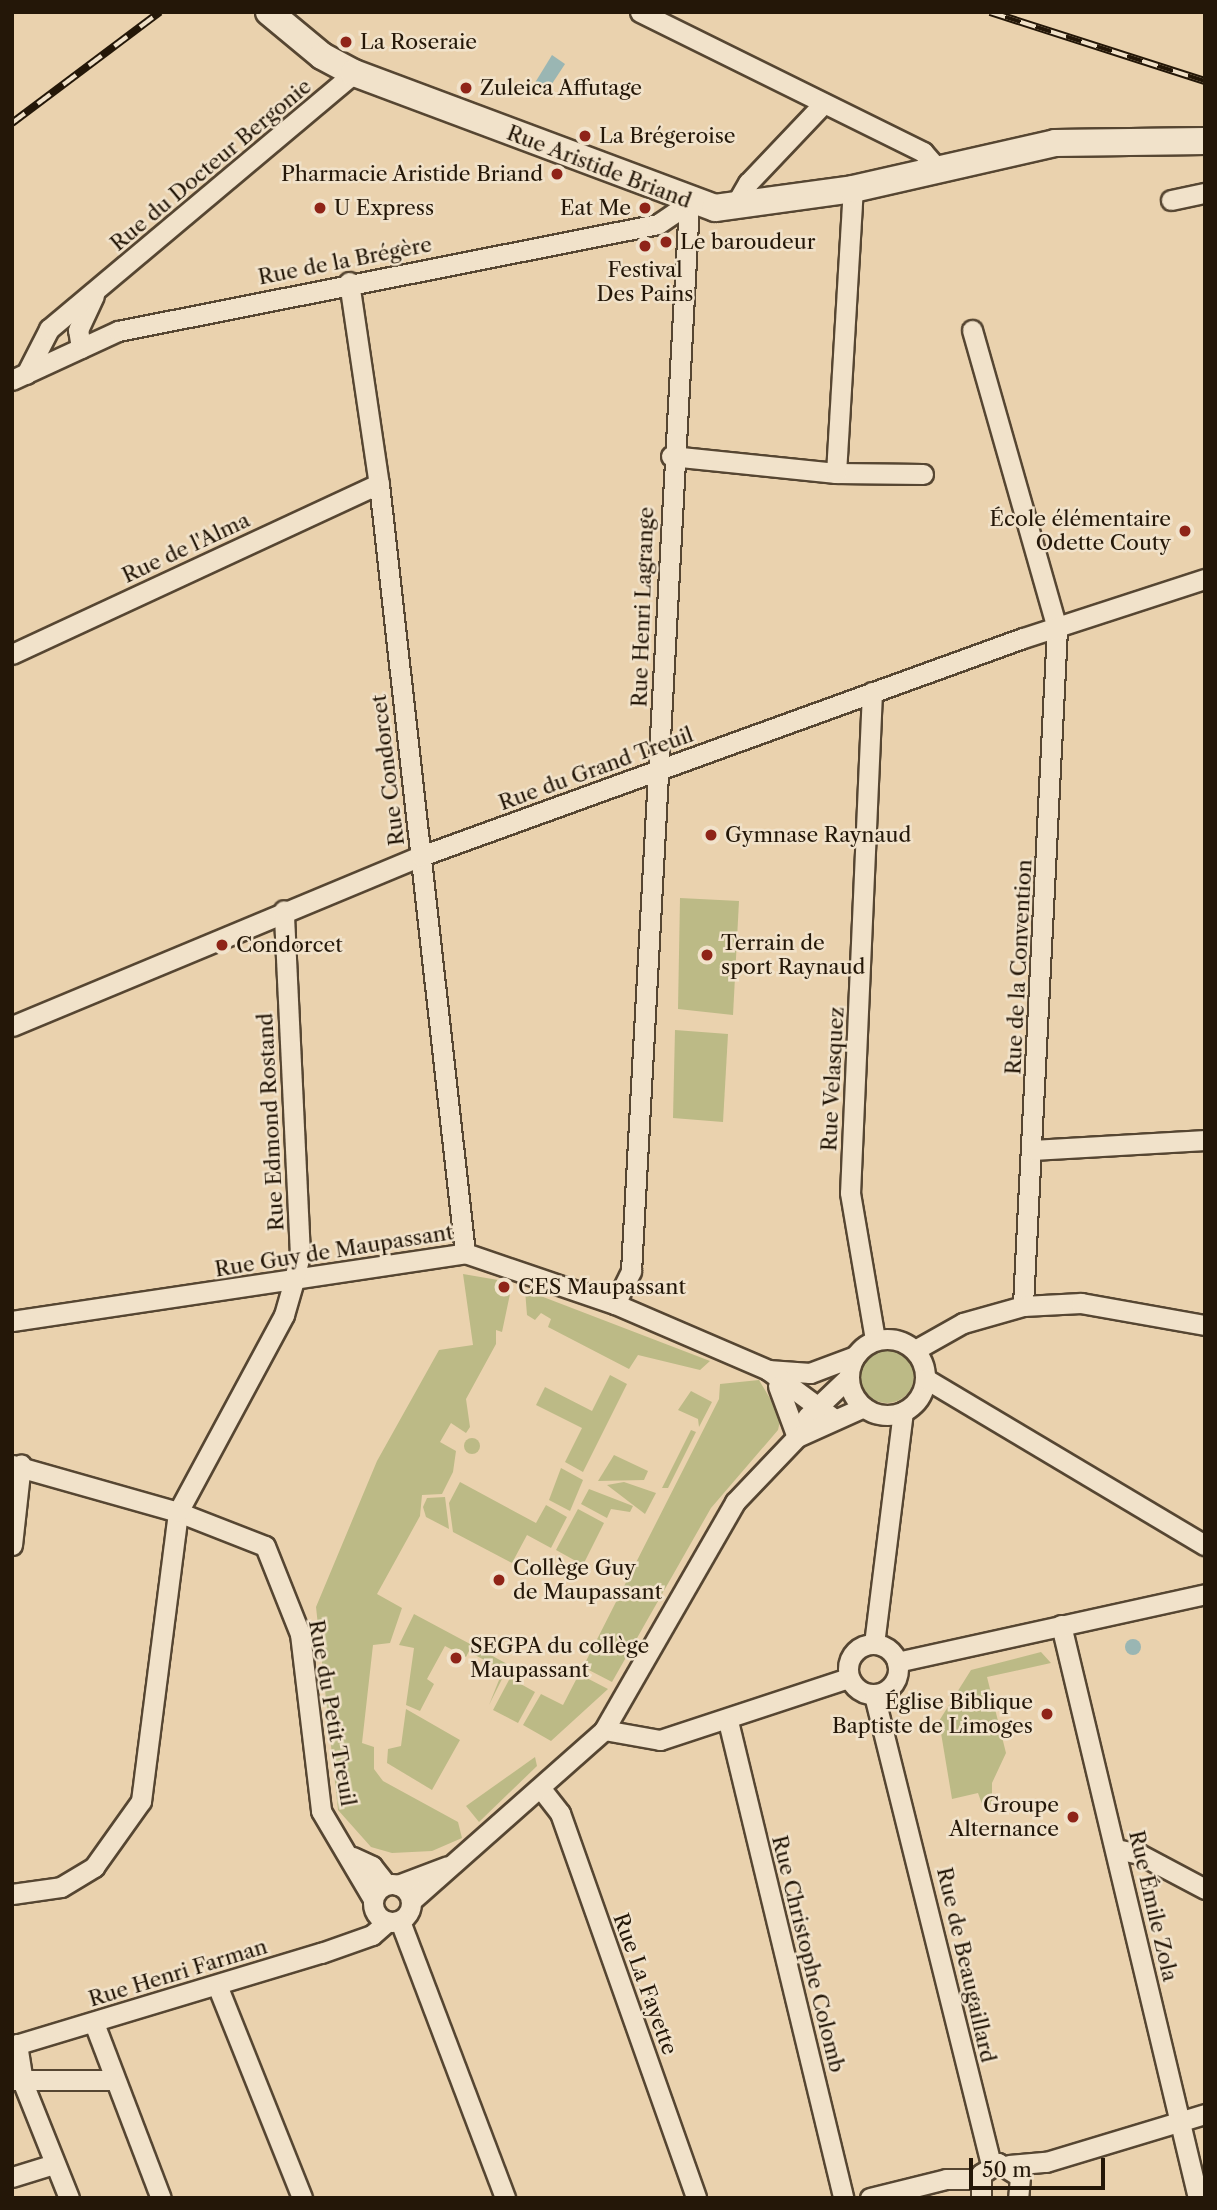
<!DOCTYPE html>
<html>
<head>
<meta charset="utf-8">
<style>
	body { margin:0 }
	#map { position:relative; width:1217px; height:2210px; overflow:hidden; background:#ead2ae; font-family:"Libre Caslon Text",serif }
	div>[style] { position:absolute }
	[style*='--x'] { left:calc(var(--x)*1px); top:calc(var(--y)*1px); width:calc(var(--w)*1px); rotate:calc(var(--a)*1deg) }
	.green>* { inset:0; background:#bcba86 }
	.round { border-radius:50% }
	.water>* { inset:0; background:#9ab6b3 }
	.roads { filter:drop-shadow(2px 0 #564632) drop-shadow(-2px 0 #564632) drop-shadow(0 2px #564632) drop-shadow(0 -2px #564632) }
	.street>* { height:19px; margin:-9.5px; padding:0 9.5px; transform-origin:9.5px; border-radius:9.5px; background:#f1e2ca }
	.street>.ring { margin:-9.5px; padding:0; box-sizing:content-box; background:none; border:19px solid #f1e2ca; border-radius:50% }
	.secondary>* { height:26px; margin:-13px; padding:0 13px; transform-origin:13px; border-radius:13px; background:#f1e2ca }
	.rail>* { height:8px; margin-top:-4px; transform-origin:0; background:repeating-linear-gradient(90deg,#f1e2ca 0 16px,#241708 0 32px); box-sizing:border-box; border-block:2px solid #241708 }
	.dots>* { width:19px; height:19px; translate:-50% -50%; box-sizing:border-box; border:4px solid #f1e2ca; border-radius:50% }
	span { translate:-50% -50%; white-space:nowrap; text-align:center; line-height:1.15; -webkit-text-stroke:5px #f1e2ca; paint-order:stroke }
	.poi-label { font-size:21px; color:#241708 }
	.left { translate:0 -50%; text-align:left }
	.right { translate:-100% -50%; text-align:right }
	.street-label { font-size:21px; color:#241708 }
	.frame { position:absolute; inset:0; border:14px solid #241708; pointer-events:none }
	.scale { position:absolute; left:969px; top:2158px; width:136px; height:32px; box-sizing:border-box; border:4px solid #241708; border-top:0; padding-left:9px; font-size:21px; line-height:24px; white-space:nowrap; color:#241708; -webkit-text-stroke:5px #f1e2ca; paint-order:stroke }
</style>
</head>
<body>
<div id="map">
	<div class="green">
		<i style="clip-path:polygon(680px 898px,739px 901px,733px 1015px,678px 1009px)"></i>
		<i style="clip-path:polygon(675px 1030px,728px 1034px,723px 1122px,673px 1118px)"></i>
		<i style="clip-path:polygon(463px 1274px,498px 1280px,496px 1289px,510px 1294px,502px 1332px,496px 1330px,496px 1344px,466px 1399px,470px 1427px,466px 1433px,451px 1423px,440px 1442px,456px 1451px,453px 1472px,442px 1494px,422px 1495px,420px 1516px,377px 1594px,402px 1608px,390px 1643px,373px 1645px,362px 1743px,374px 1747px,374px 1769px,383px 1781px,458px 1822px,462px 1838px,432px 1851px,392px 1853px,371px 1847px,338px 1810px,316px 1607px,377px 1461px,439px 1350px,473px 1345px)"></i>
		<i style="clip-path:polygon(525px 1290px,710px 1361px,700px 1370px,638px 1355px,629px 1369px,548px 1327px,551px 1319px,541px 1313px,535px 1320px,527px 1315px)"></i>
		<i class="round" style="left:860px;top:1349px;width:54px;height:54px"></i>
		<i style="clip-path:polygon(610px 1375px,627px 1384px,583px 1472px,565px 1462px,582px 1428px,536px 1405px,545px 1387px,592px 1411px)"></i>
		<i style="clip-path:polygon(759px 1380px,781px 1417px,778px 1430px,711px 1508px,612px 1682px,583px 1667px,719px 1399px,720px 1384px)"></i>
		<i style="clip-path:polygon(691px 1391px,712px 1402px,699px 1427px,698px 1419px,678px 1410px)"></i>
		<i style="clip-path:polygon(691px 1430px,696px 1432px,668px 1488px,662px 1488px)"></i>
		<i class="round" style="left:464px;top:1438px;width:16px;height:16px"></i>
		<i style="clip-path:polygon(614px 1455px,648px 1471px,644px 1480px,598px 1481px)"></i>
		<i style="clip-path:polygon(561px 1468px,583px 1480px,570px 1511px,549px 1500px)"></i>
		<i style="clip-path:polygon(460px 1482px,536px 1523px,546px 1505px,567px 1517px,551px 1548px,527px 1535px,512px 1563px,453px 1532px,449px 1503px)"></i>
		<i style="clip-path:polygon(624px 1482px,656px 1493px,645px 1514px,607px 1485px)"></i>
		<i style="clip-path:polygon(589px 1489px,633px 1506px,630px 1512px,611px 1509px,607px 1518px,581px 1504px)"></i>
		<i style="clip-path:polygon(445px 1497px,449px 1529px,426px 1517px,423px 1507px,427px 1498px)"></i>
		<i style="clip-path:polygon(578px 1509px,604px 1523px,583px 1565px,556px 1550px)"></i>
		<i style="clip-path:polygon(414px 1614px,472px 1645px,466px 1657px,445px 1646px,427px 1679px,434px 1684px,420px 1711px,406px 1705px,414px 1648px,399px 1645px)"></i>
		<i style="clip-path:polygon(476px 1647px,509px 1665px,489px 1705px,503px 1670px,473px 1654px)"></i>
		<i style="clip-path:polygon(1041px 1652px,1051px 1663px,987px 1677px,1006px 1753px,992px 1783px,992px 1804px,983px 1807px,978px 1793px,952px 1799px,939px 1721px,971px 1670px)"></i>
		<i style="clip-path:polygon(579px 1674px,608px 1689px,551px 1741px,523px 1725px,541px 1694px,563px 1705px)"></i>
		<i style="clip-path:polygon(510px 1678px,535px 1692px,518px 1723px,493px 1710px)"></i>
		<i style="clip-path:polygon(406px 1709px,460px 1740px,432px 1790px,387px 1763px,388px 1749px,401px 1746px)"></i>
		<i style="clip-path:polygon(535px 1757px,537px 1766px,479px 1822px,466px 1806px)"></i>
	</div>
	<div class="water">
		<i style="clip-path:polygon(552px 55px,565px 64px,546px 93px,533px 86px)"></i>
		<i class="round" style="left:1125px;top:1639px;width:16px;height:16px"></i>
	</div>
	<div class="roads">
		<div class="street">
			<i style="--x:640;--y:12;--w:316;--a:26.3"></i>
			<i style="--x:923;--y:152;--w:18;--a:49"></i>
			<i style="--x:1171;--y:200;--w:35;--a:-12"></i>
			<i style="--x:734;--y:207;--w:28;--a:-60"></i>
			<i style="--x:748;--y:183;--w:110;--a:-46.5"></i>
			<i style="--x:349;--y:282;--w:204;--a:81.6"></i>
			<i style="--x:379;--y:484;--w:774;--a:83.62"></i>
			<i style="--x:972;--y:330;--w:311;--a:74.1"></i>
			<i style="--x:1057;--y:629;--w:678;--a:92.88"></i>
			<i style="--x:81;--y:348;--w:18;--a:-99"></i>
			<i style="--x:78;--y:330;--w:38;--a:-65"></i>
			<i style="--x:26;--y:374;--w:51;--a:-62.9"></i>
			<i style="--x:49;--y:329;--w:398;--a:-40"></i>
			<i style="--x:12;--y:380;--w:117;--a:-24.8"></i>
			<i style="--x:118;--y:331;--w:550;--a:-11.21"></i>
			<i style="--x:658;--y:224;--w:37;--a:-34"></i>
			<i style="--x:671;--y:456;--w:166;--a:5.9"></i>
			<i style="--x:836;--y:473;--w:87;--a:0.7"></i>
			<i style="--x:836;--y:473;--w:285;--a:-86.6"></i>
			<i style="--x:12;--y:654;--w:404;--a:-24.9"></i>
			<i style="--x:872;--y:692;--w:501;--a:92.51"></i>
			<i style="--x:850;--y:1193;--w:149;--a:80.3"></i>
			<i style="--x:12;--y:1026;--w:443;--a:-22.6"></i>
			<i style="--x:421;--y:856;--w:640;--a:-19.91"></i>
			<i style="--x:1023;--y:638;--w:191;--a:-18"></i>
			<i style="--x:1033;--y:1150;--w:172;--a:-3.3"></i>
			<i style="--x:615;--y:1304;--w:37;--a:-64"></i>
			<i style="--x:631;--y:1271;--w:1070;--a:-86.89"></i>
			<i style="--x:12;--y:1321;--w:458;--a:-8.5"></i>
			<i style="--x:465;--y:1253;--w:158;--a:18.8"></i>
			<i style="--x:615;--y:1304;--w:167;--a:23.3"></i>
			<i style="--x:768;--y:1370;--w:42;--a:4.1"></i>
			<i style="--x:810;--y:1373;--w:48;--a:-20.7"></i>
			<i class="ring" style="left:849px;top:1339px;width:57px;height:57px"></i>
			<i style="--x:915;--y:1350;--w:55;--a:-29.4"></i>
			<i style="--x:963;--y:1323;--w:62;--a:-15.8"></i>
			<i style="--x:1023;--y:1306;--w:58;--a:-3"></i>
			<i style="--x:1081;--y:1303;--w:126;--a:10.1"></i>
			<i style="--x:768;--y:1370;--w:81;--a:36.4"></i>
			<i style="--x:926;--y:1379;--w:325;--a:30.8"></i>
			<i style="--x:778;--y:1386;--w:54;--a:69.6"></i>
			<i style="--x:807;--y:1417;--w:58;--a:-43.6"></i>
			<i style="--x:12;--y:1465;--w:173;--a:15.8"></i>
			<i style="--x:178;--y:1512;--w:93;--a:21.3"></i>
			<i style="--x:265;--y:1546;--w:95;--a:68.3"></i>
			<i style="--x:300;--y:1634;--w:178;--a:83.2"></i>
			<i style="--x:321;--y:1811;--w:102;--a:59.4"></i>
			<i style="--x:12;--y:1545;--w:81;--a:-83.7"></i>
			<i style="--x:1061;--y:1625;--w:589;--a:76.55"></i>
			<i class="ring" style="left:848px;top:1644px;width:31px;height:31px"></i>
			<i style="--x:874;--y:1644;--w:234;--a:-82.9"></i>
			<i style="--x:897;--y:1662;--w:315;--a:-12.4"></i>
			<i style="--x:874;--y:1695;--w:484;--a:76"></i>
			<i style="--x:728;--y:1721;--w:491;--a:76.4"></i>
			<i style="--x:604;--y:1730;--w:57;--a:10.1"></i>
			<i style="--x:660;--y:1740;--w:199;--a:-18.2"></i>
			<i style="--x:542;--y:1790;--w:29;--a:52"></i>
			<i style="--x:560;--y:1813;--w:408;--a:70.5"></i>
			<i style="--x:1116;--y:1849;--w:24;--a:12"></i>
			<i style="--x:1139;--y:1854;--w:75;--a:27.9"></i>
			<i style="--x:353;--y:1857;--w:21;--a:25"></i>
			<i style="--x:372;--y:1866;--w:23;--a:52"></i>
			<i class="ring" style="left:373px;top:1884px;width:19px;height:19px"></i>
			<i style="--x:398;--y:1885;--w:53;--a:-20.8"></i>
			<i style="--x:12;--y:1894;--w:49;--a:-8.1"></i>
			<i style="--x:61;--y:1887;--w:39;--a:-31"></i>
			<i style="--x:94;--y:1867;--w:81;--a:-54.5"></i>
			<i style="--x:141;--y:1801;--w:291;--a:-82.7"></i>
			<i style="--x:178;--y:1512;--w:224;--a:-61.7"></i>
			<i style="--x:284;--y:1315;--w:33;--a:-74"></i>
			<i style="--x:293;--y:1283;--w:29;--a:-76"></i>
			<i style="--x:300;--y:1255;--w:345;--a:-92.7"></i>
			<i style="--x:411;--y:1901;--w:258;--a:-41.5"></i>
			<i style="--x:604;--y:1730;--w:263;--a:-60.1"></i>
			<i style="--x:735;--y:1502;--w:90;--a:-46.4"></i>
			<i style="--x:797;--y:1437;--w:73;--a:-24.1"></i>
			<i style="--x:400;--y:1921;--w:296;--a:69.2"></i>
			<i style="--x:217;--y:1985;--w:229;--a:68.2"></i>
			<i style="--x:94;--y:2023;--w:187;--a:69.1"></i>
			<i style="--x:17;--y:2044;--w:39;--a:81"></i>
			<i style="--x:23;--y:2083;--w:124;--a:68.2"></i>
			<i style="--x:12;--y:2046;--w:323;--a:-16.8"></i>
			<i style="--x:321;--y:1953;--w:54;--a:-19.4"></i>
			<i style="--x:372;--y:1935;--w:20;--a:-41"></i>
			<i style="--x:13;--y:2080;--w:97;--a:0"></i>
			<i style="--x:1009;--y:2165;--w:37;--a:-5"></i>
			<i style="--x:1046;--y:2162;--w:166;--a:-16.8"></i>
			<i style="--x:12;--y:2177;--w:44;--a:-17.2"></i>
			<i style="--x:870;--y:2198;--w:78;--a:-14"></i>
			<i style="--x:946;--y:2179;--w:32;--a:0"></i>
			<i style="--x:981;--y:2198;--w:24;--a:-90"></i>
			<i style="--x:981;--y:2174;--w:20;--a:-33"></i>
			<i style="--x:998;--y:2163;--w:26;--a:32"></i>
			<i style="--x:1020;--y:2177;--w:21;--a:95"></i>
		</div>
		<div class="secondary">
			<i style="--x:269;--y:12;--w:69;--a:39.7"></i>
			<i style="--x:322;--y:56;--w:36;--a:28"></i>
			<i style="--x:354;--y:73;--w:385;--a:20.5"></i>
			<i style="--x:715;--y:208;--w:139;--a:-7.8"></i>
			<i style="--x:853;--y:189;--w:207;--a:-12.8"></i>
			<i style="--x:1055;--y:143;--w:150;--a:-0.8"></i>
		</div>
	</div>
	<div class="rail">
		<i style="--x:990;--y:12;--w:226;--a:17.8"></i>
		<i style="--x:12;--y:123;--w:185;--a:-36.9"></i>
	</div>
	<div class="dots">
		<i style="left:346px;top:42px;background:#8f2418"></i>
		<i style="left:466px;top:88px;background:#8f2418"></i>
		<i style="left:585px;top:136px;background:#8f2418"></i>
		<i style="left:557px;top:174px;background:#8f2418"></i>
		<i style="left:320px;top:208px;background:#8f2418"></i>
		<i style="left:645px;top:208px;background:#8f2418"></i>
		<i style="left:666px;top:242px;background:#8f2418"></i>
		<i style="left:645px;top:246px;background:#8f2418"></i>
		<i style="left:1185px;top:531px;background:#8f2418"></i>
		<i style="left:711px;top:835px;background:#8f2418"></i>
		<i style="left:222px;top:945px;background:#8f2418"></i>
		<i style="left:707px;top:955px;background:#8f2418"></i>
		<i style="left:504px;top:1287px;background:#8f2418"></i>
		<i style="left:499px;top:1580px;background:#8f2418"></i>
		<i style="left:456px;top:1658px;background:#8f2418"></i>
		<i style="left:1047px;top:1714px;background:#8f2418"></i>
		<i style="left:1073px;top:1817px;background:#8f2418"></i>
	</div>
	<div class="poi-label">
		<span class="left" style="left:360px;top:42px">La Roseraie</span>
		<span class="left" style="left:480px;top:88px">Zuleica Affutage</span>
		<span class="left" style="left:599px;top:136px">La Brégeroise</span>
		<span class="right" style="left:543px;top:174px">Pharmacie Aristide Briand</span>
		<span class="left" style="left:334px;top:208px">U Express</span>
		<span class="right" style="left:631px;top:208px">Eat Me</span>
		<span class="left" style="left:680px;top:242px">Le baroudeur</span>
		<span style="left:645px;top:282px">Festival<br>Des Pains</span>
		<span class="right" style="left:1171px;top:531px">École élémentaire<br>Odette Couty</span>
		<span class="left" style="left:725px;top:835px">Gymnase Raynaud</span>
		<span class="left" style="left:721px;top:955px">Terrain de<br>sport Raynaud</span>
		<span class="left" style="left:236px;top:945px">Condorcet</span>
		<span class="left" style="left:518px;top:1287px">CES Maupassant</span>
		<span class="left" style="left:513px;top:1580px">Collège Guy<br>de Maupassant</span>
		<span class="left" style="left:470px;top:1658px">SEGPA du collège<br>Maupassant</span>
		<span class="right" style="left:1033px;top:1714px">Église Biblique<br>Baptiste de Limoges</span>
		<span class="right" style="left:1059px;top:1817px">Groupe<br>Alternance</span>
	</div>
	<div class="street-label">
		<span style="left:211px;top:165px;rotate:-40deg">Rue du Docteur Bergonie</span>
		<span style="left:599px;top:167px;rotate:21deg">Rue Aristide Briand</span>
		<span style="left:345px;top:261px;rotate:-11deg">Rue de la Brégère</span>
		<span style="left:186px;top:548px;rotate:-25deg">Rue de l'Alma</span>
		<span style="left:643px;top:607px;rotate:-88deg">Rue Henri Lagrange</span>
		<span style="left:596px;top:769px;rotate:-20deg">Rue du Grand Treuil</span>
		<span style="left:388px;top:770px;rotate:-97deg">Rue Condorcet</span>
		<span style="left:1019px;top:967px;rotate:-87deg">Rue de la Convention</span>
		<span style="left:833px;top:1079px;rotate:-87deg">Rue Velasquez</span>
		<span style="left:271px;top:1122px;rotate:-93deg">Rue Edmond Rostand</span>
		<span style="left:334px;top:1251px;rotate:-9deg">Rue Guy de Maupassant</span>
		<span style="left:332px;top:1713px;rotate:80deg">Rue du Petit Treuil</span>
		<span style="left:1153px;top:1906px;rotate:77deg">Rue Émile Zola</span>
		<span style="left:808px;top:1954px;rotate:76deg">Rue Christophe Colomb</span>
		<span style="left:966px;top:1965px;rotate:77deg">Rue de Beaugaillard</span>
		<span style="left:178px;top:1973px;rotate:-17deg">Rue Henri Farman</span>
		<span style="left:645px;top:1984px;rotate:70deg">Rue La Fayette</span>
	</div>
	<div class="frame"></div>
	<div class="scale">50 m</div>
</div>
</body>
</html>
